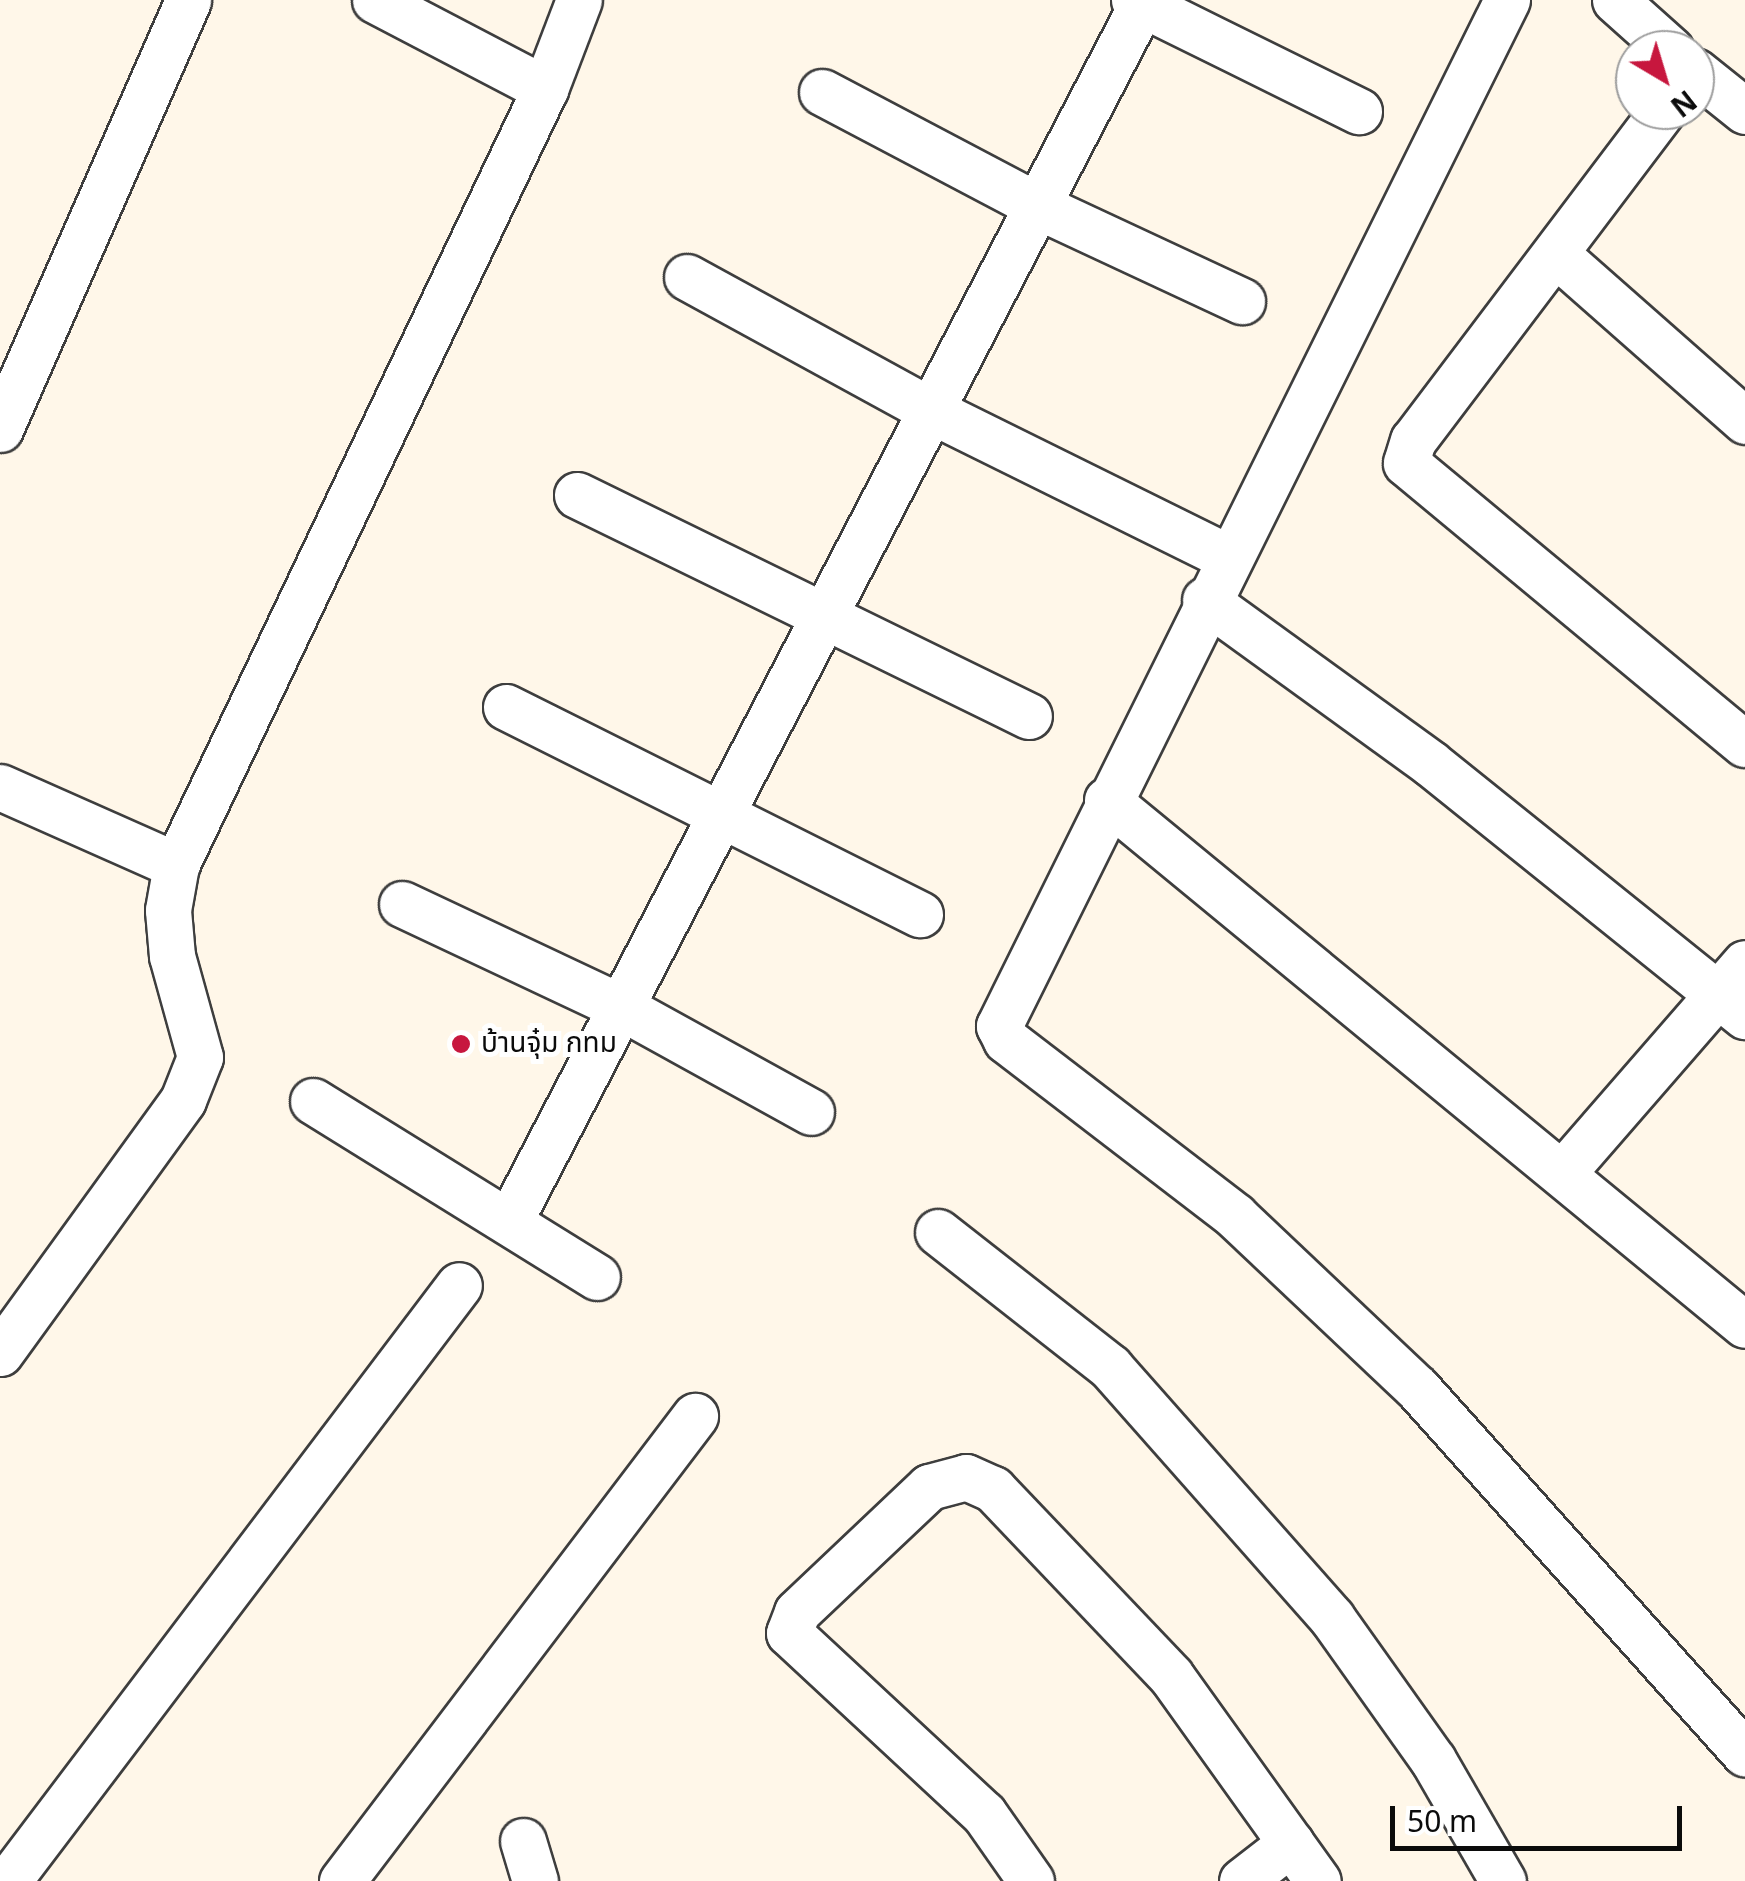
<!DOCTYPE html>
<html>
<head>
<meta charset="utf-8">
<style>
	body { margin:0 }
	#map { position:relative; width:1745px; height:1881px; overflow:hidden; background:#fff7e9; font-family:Georgia,"Noto Sans Thai",serif }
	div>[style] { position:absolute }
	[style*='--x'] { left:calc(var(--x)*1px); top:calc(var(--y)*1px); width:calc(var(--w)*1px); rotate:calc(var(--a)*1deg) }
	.roads { filter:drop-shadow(2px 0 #3e3e3e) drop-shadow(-2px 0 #3e3e3e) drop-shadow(0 2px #3e3e3e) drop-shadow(0 -2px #3e3e3e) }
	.street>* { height:45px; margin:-22.5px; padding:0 22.5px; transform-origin:22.5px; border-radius:22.5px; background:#fff }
	.dots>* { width:28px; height:28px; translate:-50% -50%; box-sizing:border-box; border:5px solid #fff; border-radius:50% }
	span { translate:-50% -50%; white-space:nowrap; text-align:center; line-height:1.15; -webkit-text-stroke:10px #fff; paint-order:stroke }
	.poi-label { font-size:28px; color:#0b0b0b }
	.left { translate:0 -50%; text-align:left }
	.north { position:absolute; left:1615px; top:30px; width:100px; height:100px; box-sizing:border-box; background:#fff; border:2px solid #9d9d9d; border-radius:50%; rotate:142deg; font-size:28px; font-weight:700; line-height:40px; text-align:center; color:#0b0b0b }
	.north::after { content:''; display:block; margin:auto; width:35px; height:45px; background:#c7173e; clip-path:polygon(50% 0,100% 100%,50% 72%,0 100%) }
	.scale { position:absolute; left:1390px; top:1806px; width:292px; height:45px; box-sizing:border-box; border:5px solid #0b0b0b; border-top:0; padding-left:12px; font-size:30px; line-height:35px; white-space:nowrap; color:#0b0b0b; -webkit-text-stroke:8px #fff; paint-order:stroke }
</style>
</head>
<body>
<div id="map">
	<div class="roads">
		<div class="street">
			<i style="--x:375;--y:0;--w:192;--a:27.6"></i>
			<i style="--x:1134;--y:0;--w:251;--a:26.3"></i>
			<i style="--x:1507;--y:0;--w:1145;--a:116.34"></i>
			<i style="--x:999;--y:1026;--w:16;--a:63"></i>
			<i style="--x:1006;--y:1040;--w:289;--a:37.5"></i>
			<i style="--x:1235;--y:1216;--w:250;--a:43.4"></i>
			<i style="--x:1417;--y:1388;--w:491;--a:48.1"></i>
			<i style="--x:1615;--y:0;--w:75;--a:41.8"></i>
			<i style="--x:1695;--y:71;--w:64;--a:38.7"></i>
			<i style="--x:822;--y:92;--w:246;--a:27.8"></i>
			<i style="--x:1040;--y:207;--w:223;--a:25"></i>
			<i style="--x:1663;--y:110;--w:414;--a:127.1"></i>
			<i style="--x:1413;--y:440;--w:24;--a:107"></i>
			<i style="--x:1406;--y:463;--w:440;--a:39.7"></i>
			<i style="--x:1557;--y:255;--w:251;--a:41.4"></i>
			<i style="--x:687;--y:277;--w:275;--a:28.7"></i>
			<i style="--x:928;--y:409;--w:334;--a:26.3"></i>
			<i style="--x:0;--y:429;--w:468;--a:-66.3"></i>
			<i style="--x:577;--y:495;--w:503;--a:26.06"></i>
			<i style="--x:1205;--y:600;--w:278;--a:35.9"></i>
			<i style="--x:1430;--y:763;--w:404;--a:38.8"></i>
			<i style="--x:506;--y:707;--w:463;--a:26.6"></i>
			<i style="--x:0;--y:787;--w:193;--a:23.9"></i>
			<i style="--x:1107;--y:800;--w:826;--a:39.45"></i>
			<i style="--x:402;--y:904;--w:242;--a:25.2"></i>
			<i style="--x:621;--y:1007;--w:217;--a:28.9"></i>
			<i style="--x:313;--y:1101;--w:334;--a:31.8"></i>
			<i style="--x:1565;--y:1170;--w:274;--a:-49"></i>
			<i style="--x:510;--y:1220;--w:1375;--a:-62.54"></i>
			<i style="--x:938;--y:1232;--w:219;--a:38.1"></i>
			<i style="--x:1110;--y:1367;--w:335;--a:48.5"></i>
			<i style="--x:1332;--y:1618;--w:174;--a:54.6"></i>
			<i style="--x:1433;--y:1760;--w:140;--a:60"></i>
			<i style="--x:0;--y:1353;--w:312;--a:-54.1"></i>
			<i style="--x:183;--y:1100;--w:46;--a:-68.4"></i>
			<i style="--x:200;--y:1057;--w:105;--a:-105.5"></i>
			<i style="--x:172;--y:956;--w:46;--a:-95"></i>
			<i style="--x:168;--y:910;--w:46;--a:-79.9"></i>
			<i style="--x:176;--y:865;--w:859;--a:-64.57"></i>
			<i style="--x:545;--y:89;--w:95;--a:-69.1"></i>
			<i style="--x:523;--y:1841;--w:42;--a:73.3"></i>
			<i style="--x:8;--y:1881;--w:747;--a:-52.88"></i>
			<i style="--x:342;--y:1881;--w:584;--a:-52.8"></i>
			<i style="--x:1031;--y:1881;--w:82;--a:-125"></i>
			<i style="--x:984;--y:1814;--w:266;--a:-137.1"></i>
			<i style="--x:789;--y:1633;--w:22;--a:-69"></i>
			<i style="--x:797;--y:1612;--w:182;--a:-43.4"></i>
			<i style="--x:929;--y:1487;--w:38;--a:-15"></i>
			<i style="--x:966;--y:1477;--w:30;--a:24"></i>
			<i style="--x:993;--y:1489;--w:258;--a:46.4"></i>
			<i style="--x:1171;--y:1676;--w:252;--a:54.4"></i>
			<i style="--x:1242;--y:1881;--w:62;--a:-37.8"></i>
		</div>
	</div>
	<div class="dots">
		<i style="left:461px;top:1044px;background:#c7173e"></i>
	</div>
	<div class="poi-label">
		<span class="left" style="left:481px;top:1044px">บ้านจุ๋ม กทม</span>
	</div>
	<div class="north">N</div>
	<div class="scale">50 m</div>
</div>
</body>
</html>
